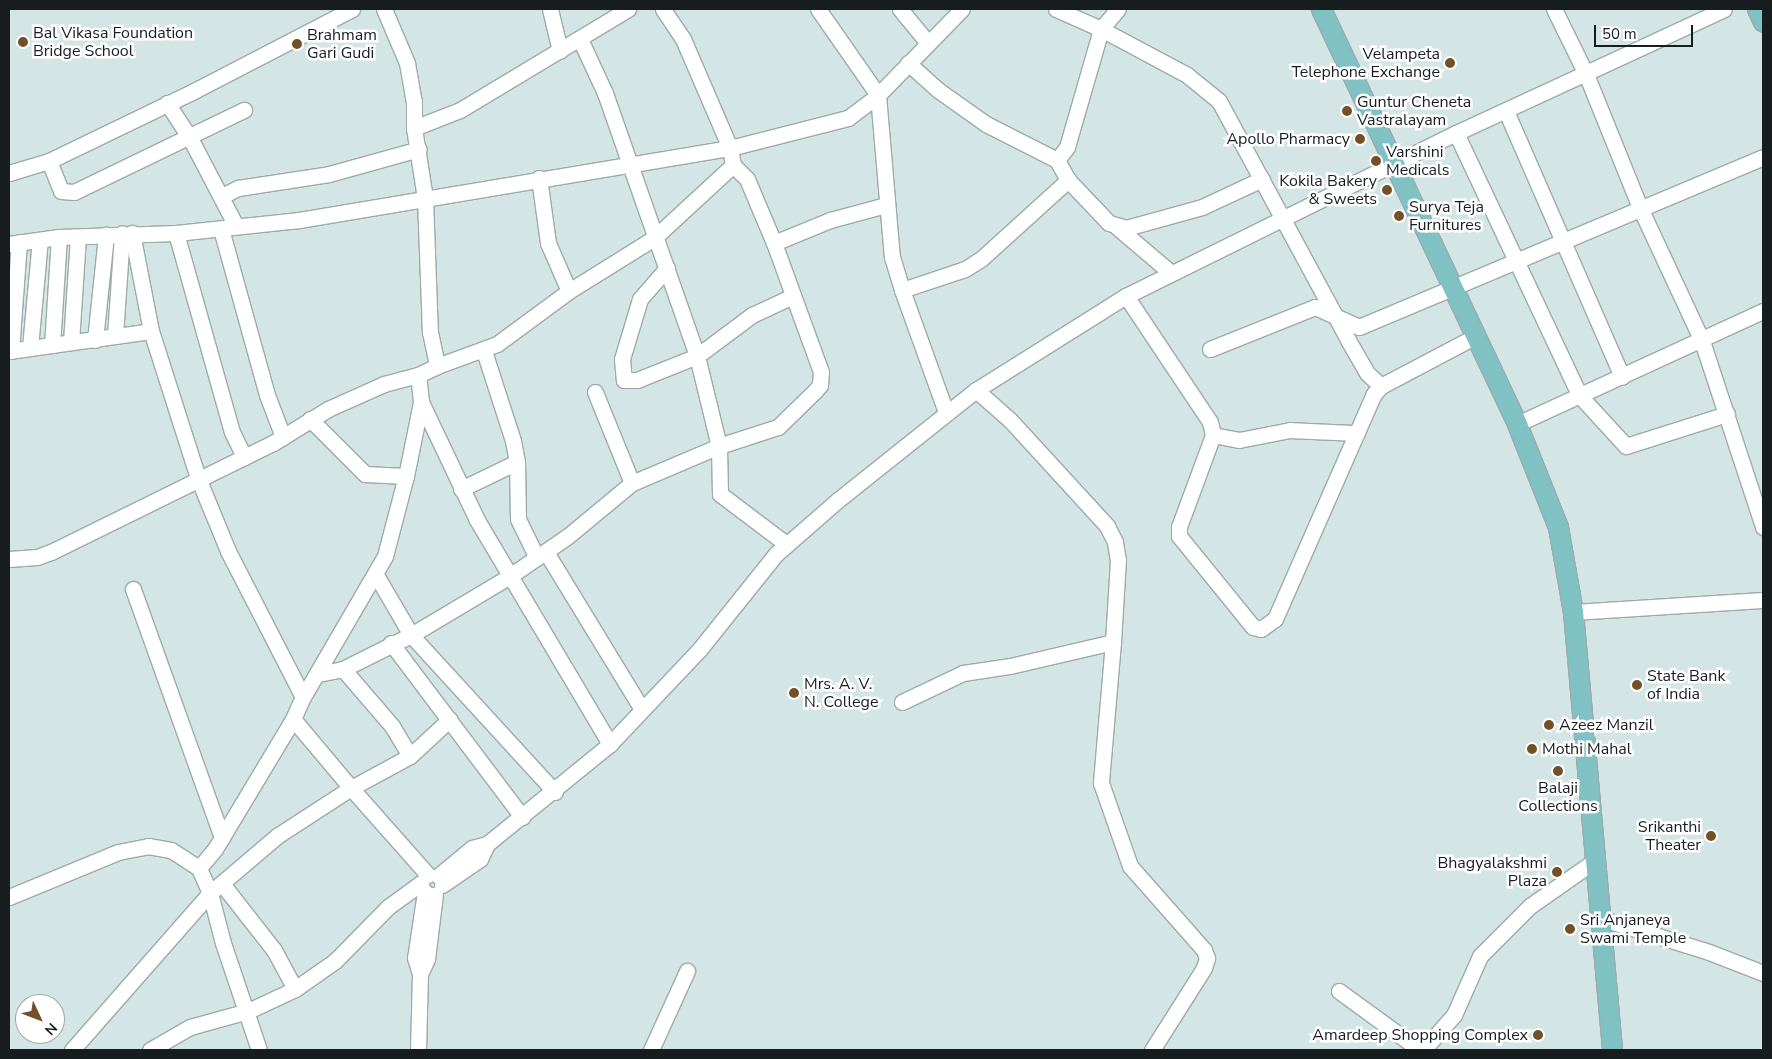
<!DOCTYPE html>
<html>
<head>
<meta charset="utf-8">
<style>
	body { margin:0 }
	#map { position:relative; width:1772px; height:1059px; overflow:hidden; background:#d4e5e6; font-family:"Nunito Sans",sans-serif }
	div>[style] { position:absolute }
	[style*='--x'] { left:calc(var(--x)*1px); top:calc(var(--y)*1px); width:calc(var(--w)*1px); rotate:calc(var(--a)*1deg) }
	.roads { filter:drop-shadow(1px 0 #9babab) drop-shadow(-1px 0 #9babab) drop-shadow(0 1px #9babab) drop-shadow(0 -1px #9babab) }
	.minor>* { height:15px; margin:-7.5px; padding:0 7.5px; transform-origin:7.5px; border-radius:7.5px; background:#fff }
	.major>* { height:19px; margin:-9.5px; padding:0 9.5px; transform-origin:9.5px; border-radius:9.5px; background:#80c1c3 }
	.dots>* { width:14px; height:14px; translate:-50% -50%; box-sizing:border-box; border:2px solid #fff; border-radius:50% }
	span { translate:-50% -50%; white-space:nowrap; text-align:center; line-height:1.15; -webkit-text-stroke:5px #fff; paint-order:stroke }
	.poi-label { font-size:16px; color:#171d1e }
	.left { translate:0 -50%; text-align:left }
	.right { translate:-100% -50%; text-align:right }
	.frame { position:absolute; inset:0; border:10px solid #171d1e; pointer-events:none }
	.north { position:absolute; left:15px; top:994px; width:50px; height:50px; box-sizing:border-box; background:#fff; border:1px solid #a2a5a5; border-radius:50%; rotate:133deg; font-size:14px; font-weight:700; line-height:20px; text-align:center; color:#171d1e }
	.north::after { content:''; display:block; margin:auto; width:18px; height:22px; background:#725128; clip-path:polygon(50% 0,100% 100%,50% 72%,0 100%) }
	.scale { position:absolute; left:1594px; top:25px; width:99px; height:22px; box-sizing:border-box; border:2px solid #171d1e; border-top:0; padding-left:6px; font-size:15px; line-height:18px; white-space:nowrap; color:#171d1e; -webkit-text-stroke:4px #fff; paint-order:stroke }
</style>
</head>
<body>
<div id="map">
	<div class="roads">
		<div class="minor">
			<i style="--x:384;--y:9;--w:59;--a:66.9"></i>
			<i style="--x:407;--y:63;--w:39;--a:80"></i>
			<i style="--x:414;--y:101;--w:27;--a:90"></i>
			<i style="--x:414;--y:128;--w:71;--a:81.1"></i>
			<i style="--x:425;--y:198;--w:134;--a:87.9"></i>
			<i style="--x:430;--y:332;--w:35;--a:78"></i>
			<i style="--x:437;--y:366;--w:64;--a:-20.1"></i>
			<i style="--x:497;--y:344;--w:89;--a:-36.4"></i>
			<i style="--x:569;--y:291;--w:100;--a:-31.9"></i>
			<i style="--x:654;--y:238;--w:108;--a:-42.7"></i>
			<i style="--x:733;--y:165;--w:17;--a:-100"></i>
			<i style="--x:730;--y:148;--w:122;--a:-14.3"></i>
			<i style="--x:848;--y:118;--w:38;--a:-37"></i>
			<i style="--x:878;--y:95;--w:120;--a:-45.7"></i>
			<i style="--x:550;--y:9;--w:43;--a:76.6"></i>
			<i style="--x:818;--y:9;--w:105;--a:55.1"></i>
			<i style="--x:878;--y:95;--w:163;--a:85.1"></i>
			<i style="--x:892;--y:257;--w:34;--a:73"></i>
			<i style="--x:902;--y:290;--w:66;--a:-18.4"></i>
			<i style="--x:965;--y:269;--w:19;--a:-32"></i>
			<i style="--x:981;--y:259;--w:118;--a:-42.2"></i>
			<i style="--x:1068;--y:180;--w:23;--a:-119"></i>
			<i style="--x:900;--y:9;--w:44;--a:50.5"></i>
			<i style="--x:1056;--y:9;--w:49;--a:24"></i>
			<i style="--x:1101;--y:29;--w:26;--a:-50"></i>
			<i style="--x:1554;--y:9;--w:72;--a:63.8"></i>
			<i style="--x:1586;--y:74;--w:147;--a:68"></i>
			<i style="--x:1641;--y:210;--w:145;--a:65"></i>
			<i style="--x:1702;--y:341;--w:196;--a:71.8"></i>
			<i style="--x:580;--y:39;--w:60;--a:65.2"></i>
			<i style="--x:605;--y:93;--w:279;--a:70.7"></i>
			<i style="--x:697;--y:356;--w:69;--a:-36.7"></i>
			<i style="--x:752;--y:315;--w:45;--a:-24.9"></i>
			<i style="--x:908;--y:63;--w:40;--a:42"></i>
			<i style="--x:938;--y:90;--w:59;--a:35.3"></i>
			<i style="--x:986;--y:124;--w:80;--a:26.9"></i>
			<i style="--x:1057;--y:160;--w:16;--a:-52"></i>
			<i style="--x:1067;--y:147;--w:123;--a:-73.9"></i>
			<i style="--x:1101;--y:29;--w:98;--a:28.1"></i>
			<i style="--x:1187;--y:75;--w:41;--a:39.1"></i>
			<i style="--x:1219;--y:101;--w:272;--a:61.6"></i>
			<i style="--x:1348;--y:340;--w:39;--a:60"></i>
			<i style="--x:1368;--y:374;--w:18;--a:43"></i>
			<i style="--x:167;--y:103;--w:42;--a:56.7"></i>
			<i style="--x:190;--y:138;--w:99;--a:62.4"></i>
			<i style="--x:1506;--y:111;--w:290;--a:66.4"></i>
			<i style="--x:414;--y:128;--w:49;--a:-21.4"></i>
			<i style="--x:460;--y:110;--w:196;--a:-31"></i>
			<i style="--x:1456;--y:133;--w:291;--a:64.8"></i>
			<i style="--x:1580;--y:396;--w:68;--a:47.4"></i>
			<i style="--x:1626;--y:446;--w:106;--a:-17.6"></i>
			<i style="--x:49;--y:161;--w:32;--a:68"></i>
			<i style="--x:61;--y:191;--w:13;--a:4"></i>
			<i style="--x:74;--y:192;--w:189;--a:-25.8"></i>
			<i style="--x:9;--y:173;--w:42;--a:-16.7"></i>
			<i style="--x:49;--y:161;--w:161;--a:-25.8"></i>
			<i style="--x:194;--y:91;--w:178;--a:-27.4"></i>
			<i style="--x:539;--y:178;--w:66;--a:82.1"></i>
			<i style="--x:548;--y:243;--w:52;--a:66.4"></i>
			<i style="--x:1068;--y:180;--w:59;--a:46.4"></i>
			<i style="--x:1109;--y:223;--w:18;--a:16"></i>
			<i style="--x:1126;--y:228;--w:79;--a:-15.4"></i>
			<i style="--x:1202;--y:207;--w:66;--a:-25"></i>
			<i style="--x:222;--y:196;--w:18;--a:-27"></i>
			<i style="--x:238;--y:188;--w:92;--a:-8.7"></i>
			<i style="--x:329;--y:174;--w:93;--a:-15.5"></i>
			<i style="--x:1117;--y:227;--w:71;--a:40.4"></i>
			<i style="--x:221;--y:229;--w:172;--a:74.5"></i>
			<i style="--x:267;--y:395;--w:45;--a:69.1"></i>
			<i style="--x:176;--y:233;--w:207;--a:74.3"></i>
			<i style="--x:232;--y:432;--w:28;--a:64"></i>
			<i style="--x:774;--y:243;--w:61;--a:-22.3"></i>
			<i style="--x:830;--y:220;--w:58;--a:-15"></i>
			<i style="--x:9;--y:244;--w:50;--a:-8"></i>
			<i style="--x:59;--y:237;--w:117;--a:-2"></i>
			<i style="--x:176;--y:233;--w:124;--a:-6"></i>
			<i style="--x:299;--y:220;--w:437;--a:-9.5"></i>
			<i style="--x:730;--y:148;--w:119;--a:-113.3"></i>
			<i style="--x:683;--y:39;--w:36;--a:-124"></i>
			<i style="--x:667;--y:268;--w:41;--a:131.1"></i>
			<i style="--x:640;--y:299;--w:63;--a:106.7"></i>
			<i style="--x:622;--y:359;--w:21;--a:85"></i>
			<i style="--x:624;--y:380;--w:13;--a:0"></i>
			<i style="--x:637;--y:380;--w:65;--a:-21.8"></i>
			<i style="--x:697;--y:356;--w:93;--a:76.3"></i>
			<i style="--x:719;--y:446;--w:48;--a:88.8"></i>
			<i style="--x:720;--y:494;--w:83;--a:37.1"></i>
			<i style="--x:902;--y:290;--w:130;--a:70.2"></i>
			<i style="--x:1126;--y:296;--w:151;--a:56.3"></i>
			<i style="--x:1210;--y:422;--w:13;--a:77"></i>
			<i style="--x:1213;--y:435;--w:98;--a:110.3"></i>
			<i style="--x:1179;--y:527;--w:9;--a:90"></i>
			<i style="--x:1179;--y:536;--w:117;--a:50.9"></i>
			<i style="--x:1253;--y:627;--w:8;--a:14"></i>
			<i style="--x:1261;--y:629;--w:17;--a:-36"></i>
			<i style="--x:1275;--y:619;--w:246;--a:-66.3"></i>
			<i style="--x:1374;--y:394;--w:11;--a:-49"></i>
			<i style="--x:1381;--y:386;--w:107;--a:-27.8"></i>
			<i style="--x:115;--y:336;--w:103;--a:-86.1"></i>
			<i style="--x:95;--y:340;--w:106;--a:-84"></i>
			<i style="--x:71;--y:342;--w:105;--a:-86.2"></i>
			<i style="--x:52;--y:345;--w:108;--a:-86.3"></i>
			<i style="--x:30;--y:347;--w:107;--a:-84.7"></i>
			<i style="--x:1210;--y:349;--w:113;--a:-21.8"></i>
			<i style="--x:1315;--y:307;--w:48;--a:24.4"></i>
			<i style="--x:1359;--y:327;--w:438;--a:-22.8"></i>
			<i style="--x:9;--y:351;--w:143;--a:-8"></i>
			<i style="--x:11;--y:351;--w:109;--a:-85.8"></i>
			<i style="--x:484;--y:351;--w:95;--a:72.1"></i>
			<i style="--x:513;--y:441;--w:21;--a:79"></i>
			<i style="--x:517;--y:462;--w:57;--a:89"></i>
			<i style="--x:518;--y:519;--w:43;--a:64"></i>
			<i style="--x:976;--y:390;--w:45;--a:41.4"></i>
			<i style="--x:1010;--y:420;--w:144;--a:47.5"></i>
			<i style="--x:1107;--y:526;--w:18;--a:63"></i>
			<i style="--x:1115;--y:542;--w:18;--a:81"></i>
			<i style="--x:1118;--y:560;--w:82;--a:93.5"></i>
			<i style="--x:1113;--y:642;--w:142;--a:94.9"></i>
			<i style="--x:1101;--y:783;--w:88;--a:70.7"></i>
			<i style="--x:1130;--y:866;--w:112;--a:48.6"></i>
			<i style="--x:1204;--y:950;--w:9;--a:69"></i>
			<i style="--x:1207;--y:958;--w:10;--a:107"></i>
			<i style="--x:1204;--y:968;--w:97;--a:122.4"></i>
			<i style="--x:595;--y:392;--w:98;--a:67.9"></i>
			<i style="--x:421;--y:402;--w:131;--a:64.6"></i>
			<i style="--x:477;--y:520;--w:261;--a:59.3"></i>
			<i style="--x:310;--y:419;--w:78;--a:45"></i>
			<i style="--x:365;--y:474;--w:41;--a:2.8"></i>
			<i style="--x:1517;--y:424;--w:271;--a:-24.7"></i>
			<i style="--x:1213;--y:435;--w:26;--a:11"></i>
			<i style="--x:1239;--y:440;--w:52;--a:-11.1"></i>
			<i style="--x:1290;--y:430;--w:67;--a:2.6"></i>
			<i style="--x:461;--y:489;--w:62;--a:-25.7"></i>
			<i style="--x:546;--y:552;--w:184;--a:58.6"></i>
			<i style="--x:9;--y:559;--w:28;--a:-4"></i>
			<i style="--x:37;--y:557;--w:15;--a:-20"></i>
			<i style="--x:51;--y:552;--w:247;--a:-26.2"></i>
			<i style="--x:273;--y:443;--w:65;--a:-31.7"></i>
			<i style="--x:328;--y:409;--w:61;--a:-24.1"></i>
			<i style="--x:384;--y:384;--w:35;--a:-15"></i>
			<i style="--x:418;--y:375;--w:21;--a:-25"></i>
			<i style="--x:376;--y:575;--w:69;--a:59.7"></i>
			<i style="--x:411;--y:635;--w:213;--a:47.5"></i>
			<i style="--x:133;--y:589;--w:264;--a:70.3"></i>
			<i style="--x:1573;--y:612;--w:190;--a:-3.6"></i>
			<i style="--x:391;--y:643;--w:218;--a:53"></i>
			<i style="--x:343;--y:669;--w:75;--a:49.3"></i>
			<i style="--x:392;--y:726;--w:35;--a:59"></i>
			<i style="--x:410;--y:756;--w:67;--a:151.5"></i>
			<i style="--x:351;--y:788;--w:116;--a:48.5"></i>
			<i style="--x:318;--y:674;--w:25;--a:-11"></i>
			<i style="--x:343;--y:669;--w:76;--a:-26.6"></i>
			<i style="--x:411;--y:635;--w:115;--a:-30.8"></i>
			<i style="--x:510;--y:576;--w:70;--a:-34.6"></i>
			<i style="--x:568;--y:536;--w:83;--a:-39.6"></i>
			<i style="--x:632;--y:483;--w:95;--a:-23"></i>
			<i style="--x:719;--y:446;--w:62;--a:-17.9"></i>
			<i style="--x:778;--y:427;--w:52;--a:-44.2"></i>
			<i style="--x:815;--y:391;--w:8;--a:-50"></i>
			<i style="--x:820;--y:385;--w:13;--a:-86"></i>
			<i style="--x:821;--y:372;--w:137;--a:-110"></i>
			<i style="--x:774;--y:243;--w:69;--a:-112.9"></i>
			<i style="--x:747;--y:179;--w:20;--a:-135"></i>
			<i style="--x:303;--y:697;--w:163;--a:-59.8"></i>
			<i style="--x:385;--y:556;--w:83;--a:-75.3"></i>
			<i style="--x:406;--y:476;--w:76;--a:-78.5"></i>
			<i style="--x:421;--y:402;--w:27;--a:-96"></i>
			<i style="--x:902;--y:702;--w:68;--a:-25.4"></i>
			<i style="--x:963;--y:673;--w:48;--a:-8.5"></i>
			<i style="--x:1010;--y:666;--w:106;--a:-13.1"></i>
			<i style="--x:410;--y:756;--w:54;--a:-42.8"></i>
			<i style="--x:438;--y:876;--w:44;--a:-39.5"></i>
			<i style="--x:472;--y:848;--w:16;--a:-15"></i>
			<i style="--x:487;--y:844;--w:159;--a:-39.1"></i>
			<i style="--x:610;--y:744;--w:129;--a:-46.6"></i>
			<i style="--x:699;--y:650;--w:123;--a:-51.3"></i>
			<i style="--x:776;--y:554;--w:82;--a:-41.1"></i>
			<i style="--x:838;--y:500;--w:176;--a:-38.6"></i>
			<i style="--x:976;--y:390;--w:177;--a:-32.1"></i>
			<i style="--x:1126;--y:296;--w:368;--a:-26.3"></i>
			<i style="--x:1456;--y:133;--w:295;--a:-24.8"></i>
			<i style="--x:223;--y:885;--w:83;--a:51.9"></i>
			<i style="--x:274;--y:950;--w:44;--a:61.7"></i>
			<i style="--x:442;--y:885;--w:46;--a:-34.4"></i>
			<i style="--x:480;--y:859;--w:17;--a:-65"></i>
			<i style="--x:9;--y:897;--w:118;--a:-22.4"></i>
			<i style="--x:118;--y:852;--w:31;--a:-11"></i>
			<i style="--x:148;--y:846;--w:23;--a:10"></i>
			<i style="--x:171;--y:850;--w:33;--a:33"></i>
			<i style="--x:199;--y:868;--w:25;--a:-50"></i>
			<i style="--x:215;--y:849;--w:152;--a:-59"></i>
			<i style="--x:293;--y:719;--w:24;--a:-66"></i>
			<i style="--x:303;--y:697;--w:164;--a:-117.2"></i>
			<i style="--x:228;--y:551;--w:79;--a:-112.3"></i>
			<i style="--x:198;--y:478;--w:154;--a:-107.7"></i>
			<i style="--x:151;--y:331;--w:100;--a:-101"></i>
			<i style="--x:1600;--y:918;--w:114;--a:17.3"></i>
			<i style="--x:1709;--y:952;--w:58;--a:21.3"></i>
			<i style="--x:420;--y:974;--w:17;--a:-65"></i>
			<i style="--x:427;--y:959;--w:65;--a:-83"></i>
			<i style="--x:1339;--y:991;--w:100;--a:36.1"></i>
			<i style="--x:72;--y:1050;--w:209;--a:-48.7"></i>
			<i style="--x:210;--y:893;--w:27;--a:-114"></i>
			<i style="--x:150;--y:1050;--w:46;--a:-29.9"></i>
			<i style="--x:190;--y:1027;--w:60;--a:-15.4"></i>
			<i style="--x:248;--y:1011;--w:52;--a:-25.1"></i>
			<i style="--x:295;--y:989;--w:49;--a:-35"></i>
			<i style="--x:335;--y:961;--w:76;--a:-45.5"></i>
			<i style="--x:388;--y:907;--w:41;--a:-36"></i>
			<i style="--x:259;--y:1050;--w:113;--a:-108.6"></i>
			<i style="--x:223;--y:943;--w:52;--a:-104.6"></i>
			<i style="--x:210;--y:893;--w:88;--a:-40.4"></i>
			<i style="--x:277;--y:836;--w:88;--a:-33"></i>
			<i style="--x:351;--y:788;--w:90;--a:-130"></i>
			<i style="--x:418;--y:1050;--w:76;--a:-88.5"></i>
			<i style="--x:420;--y:974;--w:17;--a:-107"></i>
			<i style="--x:415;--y:958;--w:67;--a:-81.4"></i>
			<i style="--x:651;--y:1050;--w:87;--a:-65.5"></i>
			<i style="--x:1423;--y:1050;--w:47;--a:-48.5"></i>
			<i style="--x:1454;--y:1015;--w:64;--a:-66.2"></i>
			<i style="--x:1480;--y:956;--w:71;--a:-45"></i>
			<i style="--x:1530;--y:906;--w:77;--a:-34.9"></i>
		</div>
		<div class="major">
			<i style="--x:1321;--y:9;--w:459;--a:64.7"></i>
			<i style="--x:1517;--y:424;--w:111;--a:68.3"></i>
			<i style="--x:1558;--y:527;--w:86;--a:80"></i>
			<i style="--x:1573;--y:612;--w:440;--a:84.9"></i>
			<i style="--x:1757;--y:9;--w:14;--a:65"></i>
		</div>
	</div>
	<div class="dots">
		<i style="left:23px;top:42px;background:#725128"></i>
		<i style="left:297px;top:44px;background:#725128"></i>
		<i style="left:1450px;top:63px;background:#725128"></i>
		<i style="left:1347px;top:111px;background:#725128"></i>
		<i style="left:1360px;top:139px;background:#725128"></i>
		<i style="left:1376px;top:161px;background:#725128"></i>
		<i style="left:1387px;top:190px;background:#725128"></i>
		<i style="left:1399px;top:216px;background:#725128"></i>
		<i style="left:1637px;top:685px;background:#725128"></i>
		<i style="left:794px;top:693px;background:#725128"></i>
		<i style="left:1549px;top:725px;background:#725128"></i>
		<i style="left:1532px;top:749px;background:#725128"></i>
		<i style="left:1558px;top:771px;background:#725128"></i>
		<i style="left:1711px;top:836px;background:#725128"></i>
		<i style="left:1557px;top:872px;background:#725128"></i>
		<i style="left:1570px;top:929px;background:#725128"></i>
		<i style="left:1538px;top:1035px;background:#725128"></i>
	</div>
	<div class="poi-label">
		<span class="left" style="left:33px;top:42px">Bal Vikasa Foundation<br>Bridge School</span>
		<span class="left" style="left:307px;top:44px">Brahmam<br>Gari Gudi</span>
		<span class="right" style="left:1440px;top:63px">Velampeta<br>Telephone Exchange</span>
		<span class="left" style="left:1357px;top:111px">Guntur Cheneta<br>Vastralayam</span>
		<span class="right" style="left:1350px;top:139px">Apollo Pharmacy</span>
		<span class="left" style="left:1386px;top:161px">Varshini<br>Medicals</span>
		<span class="right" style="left:1377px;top:190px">Kokila Bakery<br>&amp; Sweets</span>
		<span class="left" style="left:1409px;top:216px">Surya Teja<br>Furnitures</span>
		<span class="left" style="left:1647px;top:685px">State Bank<br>of India</span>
		<span class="left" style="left:804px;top:693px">Mrs. A. V.<br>N. College</span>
		<span class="left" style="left:1559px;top:725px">Azeez Manzil</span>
		<span class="left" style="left:1542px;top:749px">Mothi Mahal</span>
		<span style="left:1558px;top:797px">Balaji<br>Collections</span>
		<span class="right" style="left:1701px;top:836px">Srikanthi<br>Theater</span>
		<span class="right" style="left:1547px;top:872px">Bhagyalakshmi<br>Plaza</span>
		<span class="left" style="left:1580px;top:929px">Sri Anjaneya<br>Swami Temple</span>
		<span class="right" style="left:1528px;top:1035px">Amardeep Shopping Complex</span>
	</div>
	<div class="frame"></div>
	<div class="north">N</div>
	<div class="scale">50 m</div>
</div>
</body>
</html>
